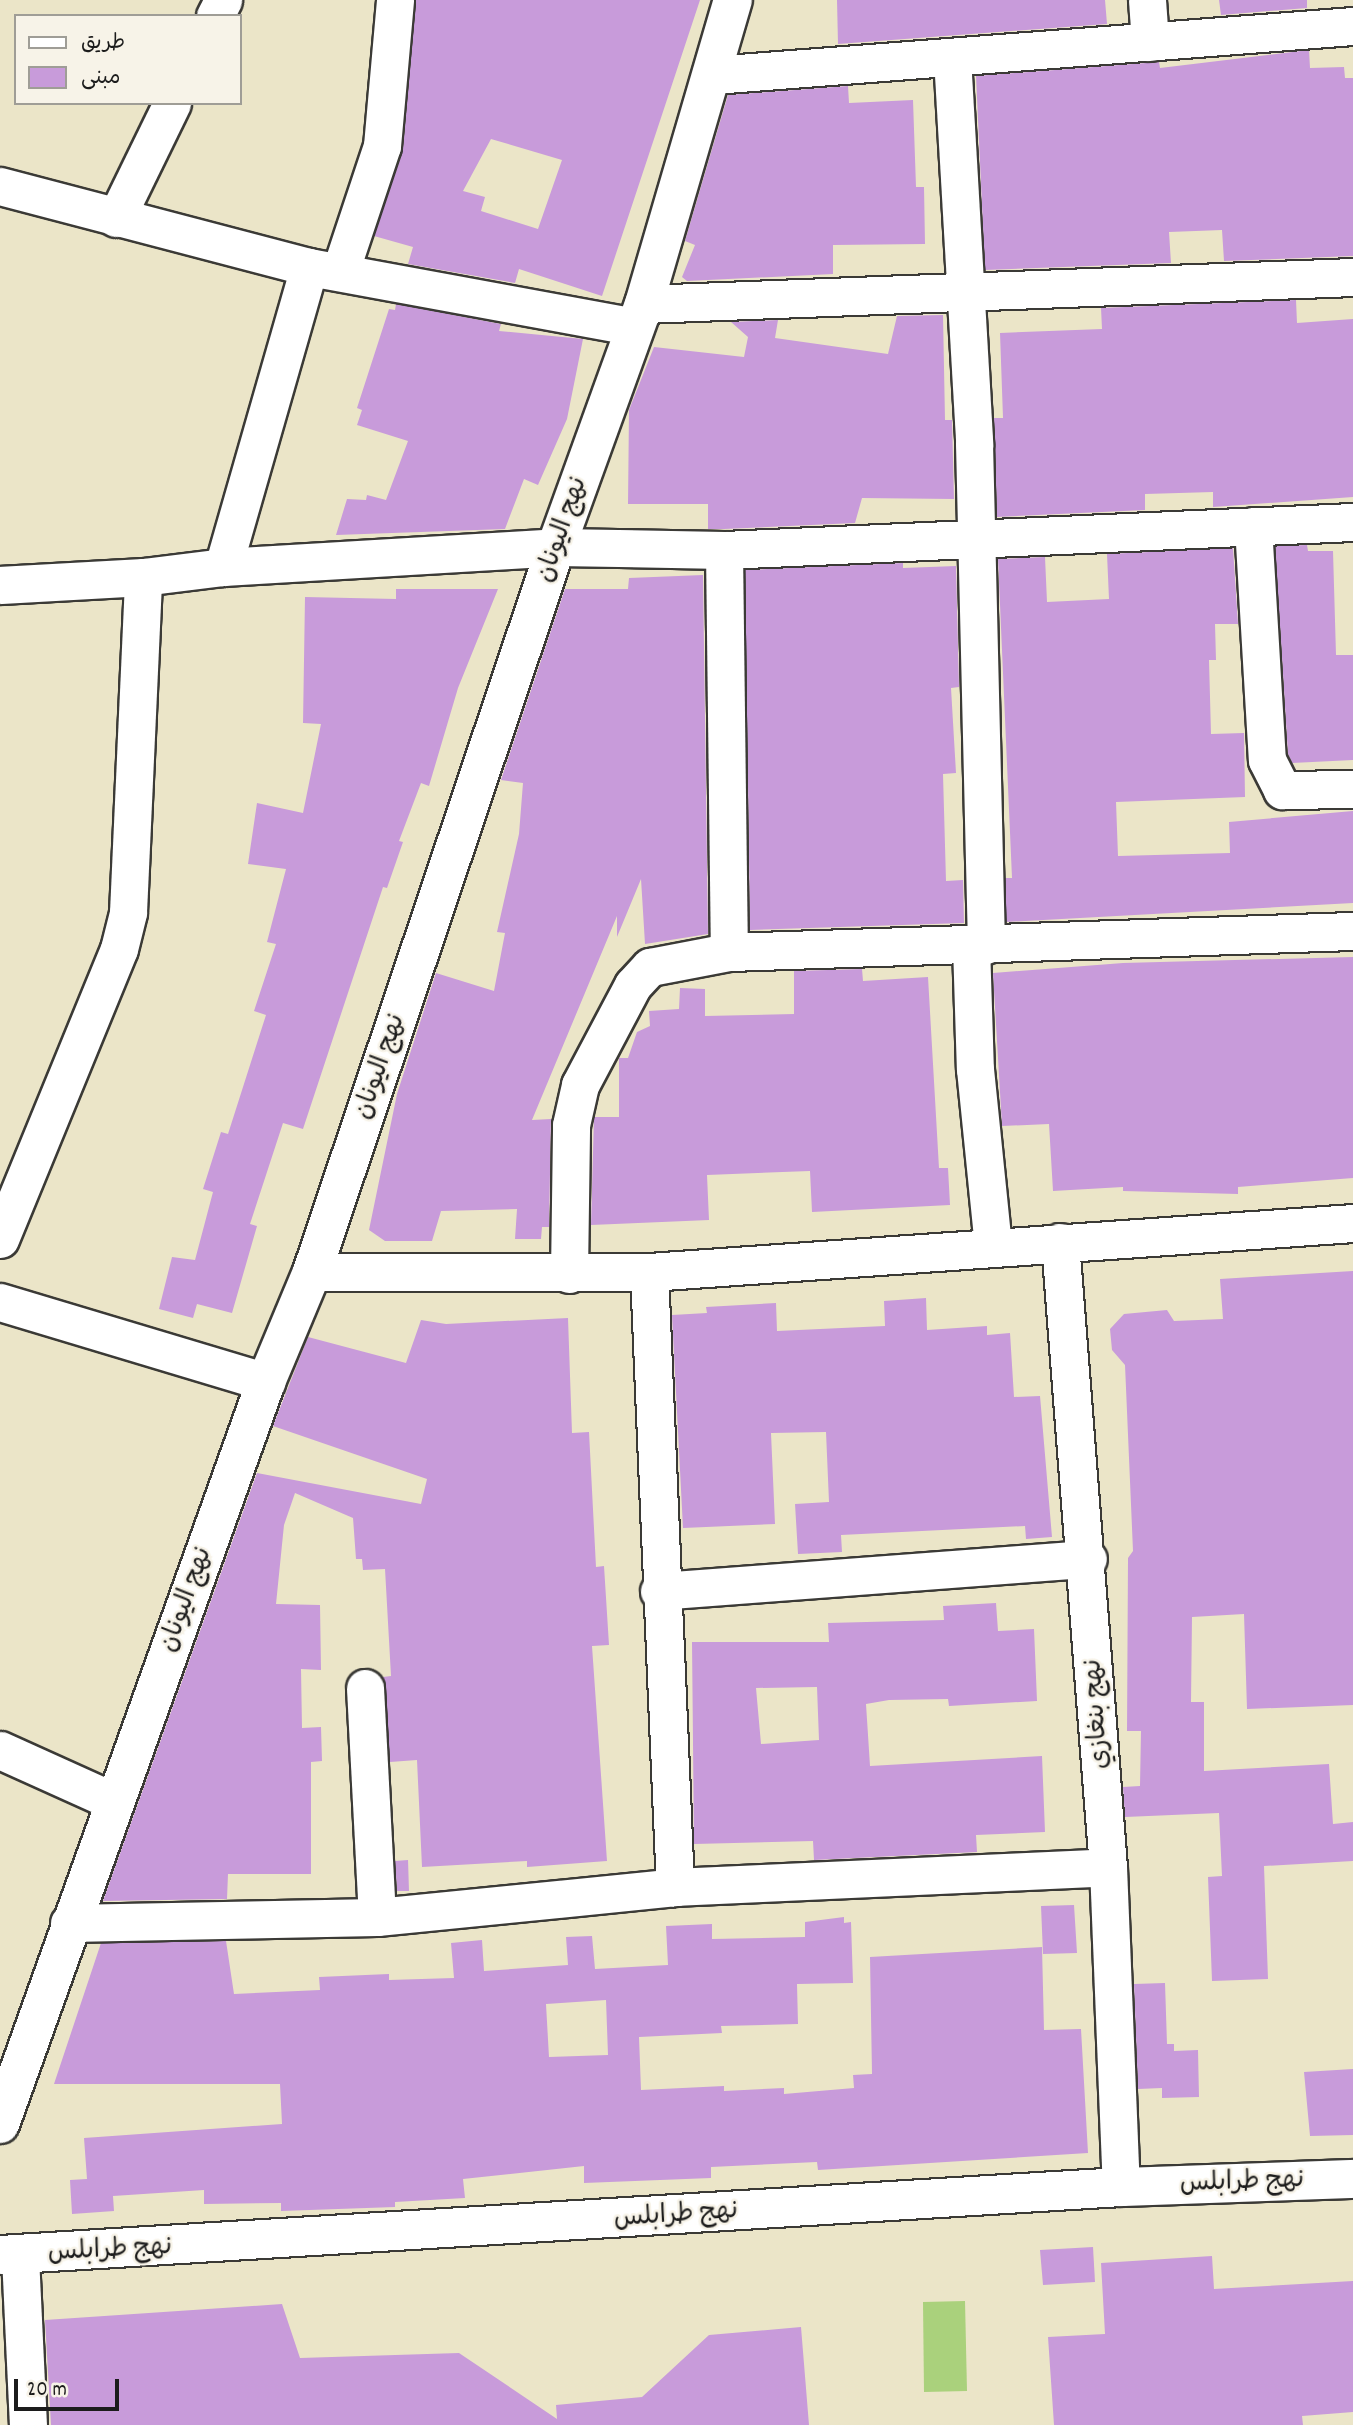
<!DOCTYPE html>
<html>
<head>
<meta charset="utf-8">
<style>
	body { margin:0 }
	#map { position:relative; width:1353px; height:2425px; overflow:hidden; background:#ebe5c8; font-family:Dekko,"Playpen Sans Arabic",sans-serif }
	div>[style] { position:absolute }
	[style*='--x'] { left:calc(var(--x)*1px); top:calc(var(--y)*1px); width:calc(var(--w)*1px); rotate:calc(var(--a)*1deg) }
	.green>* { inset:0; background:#aad17c }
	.building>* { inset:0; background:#c89bda }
	.roads { filter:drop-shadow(2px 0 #3b3a36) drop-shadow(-2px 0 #3b3a36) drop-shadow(0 2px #3b3a36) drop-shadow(0 -2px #3b3a36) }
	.minor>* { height:37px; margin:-18.5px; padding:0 18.5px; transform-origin:18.5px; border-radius:18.5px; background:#fff }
	.tertiary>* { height:38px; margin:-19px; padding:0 19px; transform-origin:19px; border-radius:19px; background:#fff }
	span { translate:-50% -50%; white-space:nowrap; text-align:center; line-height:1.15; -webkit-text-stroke:5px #f7f3e8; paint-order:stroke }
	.street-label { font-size:26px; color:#1c1c1c }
	.legend { position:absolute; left:14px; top:14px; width:228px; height:91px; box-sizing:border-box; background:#f7f3e8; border:2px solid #9f9d96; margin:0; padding:9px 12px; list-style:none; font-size:21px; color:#1c1c1c }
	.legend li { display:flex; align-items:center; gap:14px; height:35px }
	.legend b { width:35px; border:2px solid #9f9d96 }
	.scale { position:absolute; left:14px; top:2379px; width:105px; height:32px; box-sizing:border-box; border:4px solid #1c1c1c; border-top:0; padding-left:9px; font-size:21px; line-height:24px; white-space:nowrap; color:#1c1c1c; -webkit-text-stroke:5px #f7f3e8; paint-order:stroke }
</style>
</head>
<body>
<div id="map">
	<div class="green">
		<i style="clip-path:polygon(965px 2301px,967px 2391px,924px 2392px,923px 2302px)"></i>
	</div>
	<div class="building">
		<i style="clip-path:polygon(evenodd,416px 0,700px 0,602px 296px,519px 269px,515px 283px,408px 264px,413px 247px,374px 236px,403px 148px,416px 0,491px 139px,562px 160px,538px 229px,481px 211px,485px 197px,463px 191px,491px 139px)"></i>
		<i style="clip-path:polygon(837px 0,1105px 0,1107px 24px,838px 44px)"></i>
		<i style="clip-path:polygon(1219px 0,1307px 0,1307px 8px,1221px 15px)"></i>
		<i style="clip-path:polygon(1309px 50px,1310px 68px,1344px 67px,1345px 78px,1353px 78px,1353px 256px,1224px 261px,1222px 230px,1169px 232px,1171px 263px,985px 270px,976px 76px,1159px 62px,1160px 68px)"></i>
		<i style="clip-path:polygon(848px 86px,849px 103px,913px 100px,916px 187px,924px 187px,925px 244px,833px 245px,833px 274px,687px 281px,682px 277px,695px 245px,685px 241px,728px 95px)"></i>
		<i style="clip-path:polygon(1296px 300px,1297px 323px,1353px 319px,1353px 497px,1213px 507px,1213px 492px,1145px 494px,1145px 510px,997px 517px,994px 418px,1003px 418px,1000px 333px,1102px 329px,1101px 308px)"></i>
		<i style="clip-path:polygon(396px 304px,501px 324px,499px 331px,583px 339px,567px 419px,538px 485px,524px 479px,505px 529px,336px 535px,347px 499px,366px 500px,367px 495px,386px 500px,408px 441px,357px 425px,362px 410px,357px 408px,389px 309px,395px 310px)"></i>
		<i style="clip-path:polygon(943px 315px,945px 420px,952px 420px,954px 499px,862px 498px,855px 523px,724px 529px,708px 529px,708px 504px,628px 504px,629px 410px,654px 347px,744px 357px,748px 337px,731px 322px,778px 320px,775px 338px,888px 354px,897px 316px)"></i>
		<i style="clip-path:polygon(1307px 545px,1308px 551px,1333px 551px,1336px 655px,1353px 655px,1353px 760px,1292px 763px,1288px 754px,1275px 546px)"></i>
		<i style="clip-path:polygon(1233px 548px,1238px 624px,1215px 624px,1216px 660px,1209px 660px,1211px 734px,1244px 733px,1245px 797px,1116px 802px,1118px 856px,1230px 853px,1229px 822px,1353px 811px,1353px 903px,1006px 922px,1005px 878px,1012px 878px,998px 559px,1045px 557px,1047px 602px,1109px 599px,1107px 554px)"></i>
		<i style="clip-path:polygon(903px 563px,903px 568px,956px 566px,959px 687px,951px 688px,956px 773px,943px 774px,946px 881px,963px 880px,964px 923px,750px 930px,745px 570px)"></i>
		<i style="clip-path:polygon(703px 575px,708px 934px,645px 944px,641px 879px,617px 937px,617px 916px,532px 1120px,551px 1119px,549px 1227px,542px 1227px,541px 1239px,515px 1239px,517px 1209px,441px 1211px,432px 1241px,385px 1241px,369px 1230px,397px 1094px,436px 973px,494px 991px,505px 933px,497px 932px,519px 834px,523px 783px,501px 780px,565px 589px,628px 589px,629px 578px)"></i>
		<i style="clip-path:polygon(396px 589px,498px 589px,458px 688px,429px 786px,421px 783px,399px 841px,403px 842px,387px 888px,383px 887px,303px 1129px,283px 1123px,250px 1224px,257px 1226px,232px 1313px,197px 1304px,193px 1318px,159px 1309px,172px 1257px,195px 1260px,213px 1192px,203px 1189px,221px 1132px,228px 1134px,266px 1015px,254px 1011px,276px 944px,267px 942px,286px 869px,248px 864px,257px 803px,303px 813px,321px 724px,303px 723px,305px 597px,396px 599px)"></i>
		<i style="clip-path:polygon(1353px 957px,1353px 1178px,1238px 1187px,1238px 1194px,1123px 1191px,1123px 1187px,1053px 1191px,1049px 1124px,1002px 1126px,993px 973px,1123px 963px)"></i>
		<i style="clip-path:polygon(862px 969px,863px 981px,928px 977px,939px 1168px,948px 1168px,950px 1205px,812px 1212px,810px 1171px,707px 1175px,709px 1220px,591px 1225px,594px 1117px,619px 1117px,619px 1058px,628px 1058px,637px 1032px,650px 1026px,649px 1011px,679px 1009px,680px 988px,705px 989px,705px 1016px,794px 1014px,794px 971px)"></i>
		<i style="clip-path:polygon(1353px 1271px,1353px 1705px,1247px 1709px,1244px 1614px,1192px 1617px,1191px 1702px,1204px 1702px,1204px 1771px,1329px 1764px,1333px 1824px,1353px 1822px,1353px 1861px,1264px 1866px,1268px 1979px,1212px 1981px,1208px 1877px,1222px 1876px,1219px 1813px,1125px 1817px,1123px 1787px,1140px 1786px,1141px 1731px,1127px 1731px,1128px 1558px,1133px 1551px,1125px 1365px,1112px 1350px,1110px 1329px,1124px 1314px,1167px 1310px,1174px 1321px,1223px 1319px,1220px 1279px)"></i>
		<i style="clip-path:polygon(926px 1298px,927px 1330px,987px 1326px,987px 1335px,1010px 1333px,1014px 1397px,1040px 1396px,1052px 1537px,1026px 1539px,1025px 1526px,841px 1535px,842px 1552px,798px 1554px,795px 1504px,829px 1502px,826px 1432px,771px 1433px,775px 1524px,683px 1528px,672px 1315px,707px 1313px,706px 1307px,776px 1303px,777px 1331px,885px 1326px,884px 1301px)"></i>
		<i style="clip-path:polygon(568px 1318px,572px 1433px,589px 1432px,596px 1567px,604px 1566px,609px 1645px,592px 1646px,607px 1861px,527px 1867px,527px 1861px,422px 1867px,417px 1760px,390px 1762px,383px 1677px,391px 1676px,385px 1569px,363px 1570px,362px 1559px,356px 1559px,353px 1518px,295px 1493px,284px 1525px,276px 1604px,320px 1605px,321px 1670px,301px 1669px,302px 1728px,321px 1727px,322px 1761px,311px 1762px,311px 1874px,228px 1874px,227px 1899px,103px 1901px,257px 1473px,421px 1504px,427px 1479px,273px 1426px,308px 1337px,406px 1363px,421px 1320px,446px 1324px)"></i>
		<i style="clip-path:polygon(evenodd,996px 1603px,998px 1631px,1034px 1629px,1037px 1701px,949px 1706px,948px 1699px,889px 1700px,866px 1704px,870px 1766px,1042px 1756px,1045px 1832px,976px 1835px,977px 1852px,814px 1860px,813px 1841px,694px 1844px,692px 1642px,829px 1642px,828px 1623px,944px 1620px,943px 1606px,996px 1603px,817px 1687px,819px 1740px,761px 1744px,756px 1688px,817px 1687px)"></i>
		<i style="clip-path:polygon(408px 1860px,409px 1891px,397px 1891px,395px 1861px)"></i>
		<i style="clip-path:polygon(1074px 1905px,1077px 1953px,1043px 1954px,1041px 1906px)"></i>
		<i style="clip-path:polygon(evenodd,844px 1917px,844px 1923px,851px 1922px,853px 1983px,797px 1984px,798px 2024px,721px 2026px,722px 2033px,639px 2037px,641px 2090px,724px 2086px,724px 2091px,784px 2088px,784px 2094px,854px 2088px,853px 2075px,872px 2074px,870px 1957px,1042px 1947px,1044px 2030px,1081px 2029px,1088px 2153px,818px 2170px,817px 2162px,711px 2167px,711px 2178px,584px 2183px,584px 2166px,463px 2179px,465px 2198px,395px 2202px,395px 2207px,281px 2211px,281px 2203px,204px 2204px,204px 2190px,113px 2196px,114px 2211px,72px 2214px,70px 2180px,87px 2179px,84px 2138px,282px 2124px,280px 2084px,54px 2084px,101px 1943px,226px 1941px,234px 1994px,320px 1990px,319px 1977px,389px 1974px,389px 1980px,454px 1978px,451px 1943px,482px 1940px,484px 1971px,568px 1965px,566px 1937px,592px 1936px,595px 1969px,668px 1965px,666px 1926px,712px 1924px,712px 1939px,805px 1937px,805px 1922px,844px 1917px,606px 2000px,608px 2055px,549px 2057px,546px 2004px,606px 2000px)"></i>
		<i style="clip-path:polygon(1165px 1983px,1167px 2044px,1174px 2044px,1174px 2051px,1198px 2050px,1199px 2097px,1162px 2098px,1162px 2088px,1138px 2089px,1134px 1984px)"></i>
		<i style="clip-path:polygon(1353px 2069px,1353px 2135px,1310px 2136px,1304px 2072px)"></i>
		<i style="clip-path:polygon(1093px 2247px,1095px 2282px,1043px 2285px,1040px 2250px)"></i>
		<i style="clip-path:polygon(1212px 2256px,1214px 2289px,1353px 2281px,1353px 2412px,1302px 2416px,1303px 2425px,1054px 2425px,1048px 2337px,1105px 2334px,1101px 2263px)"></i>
		<i style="clip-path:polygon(282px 2304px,300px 2358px,459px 2353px,557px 2419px,556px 2405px,642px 2397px,709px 2335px,801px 2327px,809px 2425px,51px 2425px,45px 2320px)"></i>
	</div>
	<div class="roads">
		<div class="minor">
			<i style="--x:1147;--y:0;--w:42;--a:85.9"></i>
			<i style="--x:215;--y:16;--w:18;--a:-63"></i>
			<i style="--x:952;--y:57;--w:387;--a:86.7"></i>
			<i style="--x:974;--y:443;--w:502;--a:88.63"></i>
			<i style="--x:713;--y:75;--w:642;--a:-4.38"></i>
			<i style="--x:0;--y:186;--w:319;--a:14.7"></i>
			<i style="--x:309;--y:267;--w:331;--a:10.4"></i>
			<i style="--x:116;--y:218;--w:128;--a:-64"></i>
			<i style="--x:340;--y:272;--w:133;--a:-71.6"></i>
			<i style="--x:382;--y:146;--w:147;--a:-84.9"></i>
			<i style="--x:644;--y:304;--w:710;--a:-2.18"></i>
			<i style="--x:1253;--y:526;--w:234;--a:86.6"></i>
			<i style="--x:1267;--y:760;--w:34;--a:63"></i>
			<i style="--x:1282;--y:790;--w:71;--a:-0.8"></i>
			<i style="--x:724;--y:550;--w:402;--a:89.3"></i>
			<i style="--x:223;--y:567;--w:312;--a:-74"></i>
			<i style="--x:0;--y:585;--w:143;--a:-3.2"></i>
			<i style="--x:971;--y:945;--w:124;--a:88.2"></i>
			<i style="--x:975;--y:1069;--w:177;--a:84.2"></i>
			<i style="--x:0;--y:1239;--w:313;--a:-67.7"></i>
			<i style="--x:119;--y:949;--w:38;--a:-76"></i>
			<i style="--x:128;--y:912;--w:335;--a:-87.4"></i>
			<i style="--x:143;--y:577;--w:81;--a:-7.1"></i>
			<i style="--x:223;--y:567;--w:334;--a:-3.4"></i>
			<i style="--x:556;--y:547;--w:168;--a:1"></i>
			<i style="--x:724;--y:550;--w:630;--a:-2.55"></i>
			<i style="--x:1060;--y:1242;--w:627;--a:85.61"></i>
			<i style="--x:1108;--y:1867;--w:320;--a:87.7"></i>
			<i style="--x:312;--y:1272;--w:337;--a:0"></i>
			<i style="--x:649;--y:1272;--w:706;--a:-3.98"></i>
			<i style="--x:649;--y:1272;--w:616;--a:87.58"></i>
			<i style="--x:569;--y:1274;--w:149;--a:-89.2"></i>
			<i style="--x:571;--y:1125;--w:41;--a:-77.3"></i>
			<i style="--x:580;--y:1085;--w:113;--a:-62.1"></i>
			<i style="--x:633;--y:985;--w:25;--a:-47"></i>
			<i style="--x:650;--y:967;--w:80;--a:-10.8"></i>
			<i style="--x:729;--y:952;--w:624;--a:-1.93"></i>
			<i style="--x:0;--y:1302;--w:278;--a:16.7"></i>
			<i style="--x:659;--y:1591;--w:430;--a:-4.3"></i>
			<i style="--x:365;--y:1688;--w:229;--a:87"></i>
			<i style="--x:0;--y:1750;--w:124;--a:24.3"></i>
			<i style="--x:69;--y:1923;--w:308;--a:-1.1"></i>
			<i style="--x:377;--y:1917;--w:300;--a:-5.7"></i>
			<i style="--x:675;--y:1887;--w:433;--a:-2.6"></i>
			<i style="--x:20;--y:2256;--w:169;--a:87.3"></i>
		</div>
		<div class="tertiary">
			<i style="--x:0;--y:2124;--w:788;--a:-70.28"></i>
			<i style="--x:266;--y:1382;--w:119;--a:-67.3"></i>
			<i style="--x:312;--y:1272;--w:765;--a:-71.4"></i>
			<i style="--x:556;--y:547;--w:258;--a:-70.1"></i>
			<i style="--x:644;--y:304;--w:317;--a:-73.7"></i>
			<i style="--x:0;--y:2255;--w:1123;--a:-3.47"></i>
			<i style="--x:1121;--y:2187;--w:232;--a:-2"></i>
		</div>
	</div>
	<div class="street-label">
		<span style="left:563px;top:530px;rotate:-71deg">نهج اليونان</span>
		<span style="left:381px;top:1067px;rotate:-71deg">نهج اليونان</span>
		<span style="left:187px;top:1600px;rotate:-70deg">نهج اليونان</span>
		<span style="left:1098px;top:1714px;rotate:-94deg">نهج بنغازي</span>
		<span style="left:1242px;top:2183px;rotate:-2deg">نهج طرابلس</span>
		<span style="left:676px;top:2216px;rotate:-4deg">نهج طرابلس</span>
		<span style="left:110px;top:2251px;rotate:-3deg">نهج طرابلس</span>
	</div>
	<ul class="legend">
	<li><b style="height:9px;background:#fff"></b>طريق</li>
	<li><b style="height:19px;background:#c89bda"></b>مبنى</li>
	</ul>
	<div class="scale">20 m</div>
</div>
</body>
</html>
